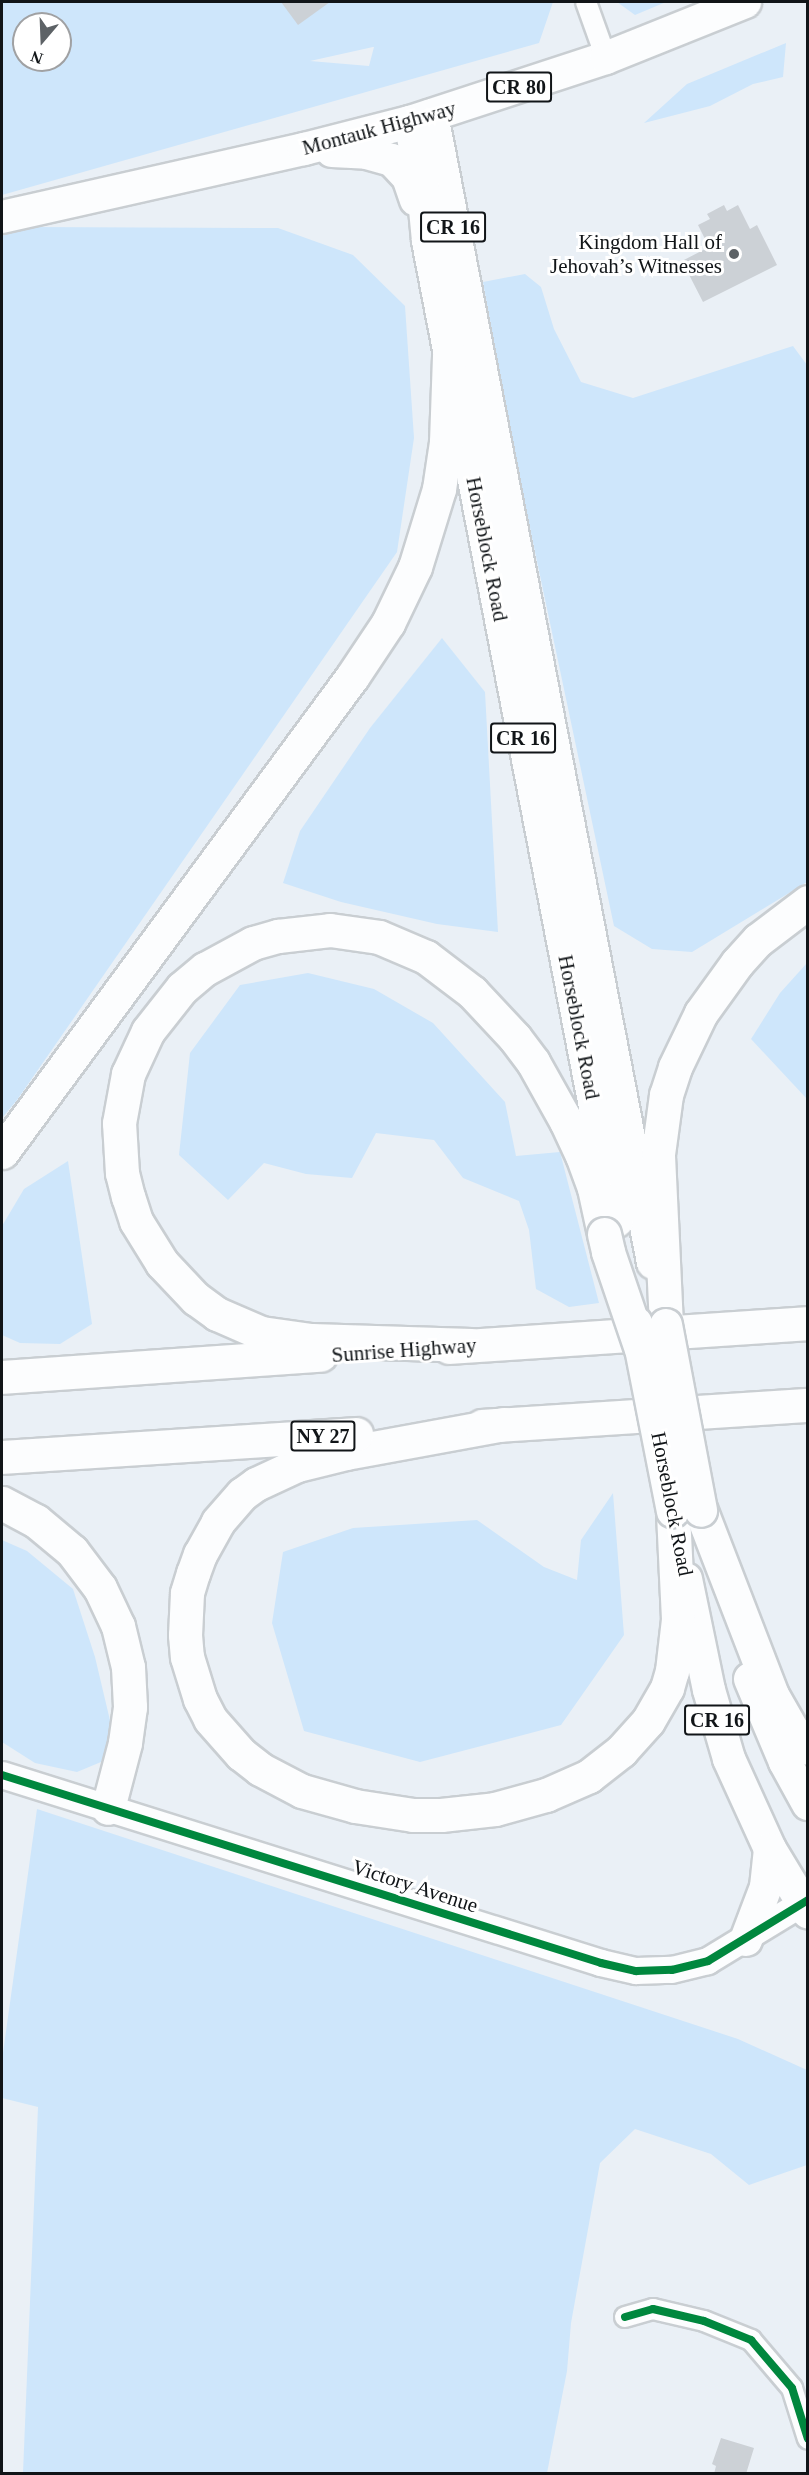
<!DOCTYPE html>
<html>
<head>
<meta charset="utf-8">
<style>
	body { margin:0 }
	#map { position:relative; width:809px; height:2475px; overflow:hidden; background:#eaf0f6; font-family:Georgia,serif }
	div>[style] { position:absolute }
	[style*='--x'] { left:calc(var(--x)*1px); top:calc(var(--y)*1px); width:calc(var(--w)*1px); rotate:calc(var(--a)*1deg) }
	.green>* { inset:0; background:#cee6fb }
	.building>* { inset:0; background:#ccd1d6 }
	.roads { filter:drop-shadow(2px 0 #c9ced2) drop-shadow(-2px 0 #c9ced2) drop-shadow(0 2px #c9ced2) drop-shadow(0 -2px #c9ced2) }
	.minor>* { height:20px; margin:-10px; padding:0 10px; transform-origin:10px; border-radius:10px; background:#fcfdfe }
	.tertiary>* { height:26px; margin:-13px; padding:0 13px; transform-origin:13px; border-radius:13px; background:#fcfdfe }
	.primary>* { height:32px; margin:-16px; padding:0 16px; transform-origin:16px; border-radius:16px; background:#fcfdfe }
	.motorway>* { height:33px; margin:-16.5px; padding:0 16.5px; transform-origin:16.5px; border-radius:16.5px; background:#fcfdfe }
	.bridges { filter:drop-shadow(2px 0 #c9ced2) drop-shadow(-2px 0 #c9ced2) drop-shadow(0 2px #c9ced2) drop-shadow(0 -2px #c9ced2) }
	.primary-bridge>* { height:32px; margin:-16px; padding:0 16px; transform-origin:16px; border-radius:16px; background:#fcfdfe }
	.motorway-bridge>* { height:33px; margin:-16.5px; padding:0 16.5px; transform-origin:16.5px; border-radius:16.5px; background:#fcfdfe }
	.cycleway>* { height:8px; margin:-4px; padding:0 4px; transform-origin:4px; border-radius:4px; background:#00873e }
	.dots>* { width:16px; height:16px; translate:-50% -50%; box-sizing:border-box; border:3px solid #fff; border-radius:50% }
	span { translate:-50% -50%; white-space:nowrap; text-align:center; line-height:1.15; -webkit-text-stroke:6px #fff; paint-order:stroke }
	.shield-label span { padding:2px 4px; background:#fff; border:2px solid; border-radius:4px; -webkit-text-stroke-width:0 }
	.shield-label { font-size:20px; color:#111518; font-weight:700 }
	.street-label { font-size:21px; color:#111518 }
	.poi-label { font-size:21px; color:#111518 }
	.right { translate:-100% -50%; text-align:right }
	.frame { position:absolute; inset:0; border:3px solid #111518; pointer-events:none }
	.north { position:absolute; left:12px; top:12px; width:60px; height:60px; box-sizing:border-box; background:#fff; border:2px solid #a0a1a3; border-radius:50%; rotate:199deg; font-size:16px; font-weight:700; line-height:24px; text-align:center; color:#111518 }
	.north::after { content:''; display:block; margin:auto; width:21px; height:27px; background:#5d6266; clip-path:polygon(50% 0,100% 100%,50% 72%,0 100%) }
</style>
</head>
<body>
<div id="map">
	<div class="green">
		<i style="clip-path:polygon(evenodd,2px 2px,553px 2px,539px 43px,2px 195px,2px 2px,24px 24px,60px 24px,60px 60px,24px 60px,24px 24px,2px 2px,374px 47px,369px 66px,310px 61px,373px 47px,374px 47px)"></i>
		<i style="clip-path:polygon(617px 2px,666px 2px,635px 15px)"></i>
		<i style="clip-path:polygon(786px 43px,783px 77px,753px 84px,710px 106px,644px 123px,687px 84px)"></i>
		<i style="clip-path:polygon(29px 227px,278px 228px,353px 255px,405px 306px,414px 438px,397px 552px,17px 1100px,2px 1118px,2px 236px)"></i>
		<i style="clip-path:polygon(525px 274px,541px 287px,554px 329px,581px 382px,633px 398px,793px 346px,807px 365px,807px 882px,692px 952px,652px 949px,614px 926px,515px 457px,483px 282px)"></i>
		<i style="clip-path:polygon(442px 638px,485px 692px,498px 932px,437px 924px,341px 902px,283px 883px,300px 831px,370px 728px)"></i>
		<i style="clip-path:polygon(807px 963px,807px 1099px,751px 1039px,780px 993px)"></i>
		<i style="clip-path:polygon(308px 973px,374px 989px,433px 1023px,505px 1102px,516px 1156px,560px 1152px,599px 1303px,569px 1307px,536px 1289px,529px 1230px,519px 1201px,463px 1178px,434px 1140px,376px 1133px,352px 1178px,306px 1174px,264px 1163px,228px 1200px,179px 1155px,190px 1053px,240px 985px)"></i>
		<i style="clip-path:polygon(68px 1161px,92px 1324px,60px 1344px,20px 1343px,2px 1335px,2px 1226px,24px 1189px)"></i>
		<i style="clip-path:polygon(613px 1493px,624px 1635px,561px 1725px,420px 1762px,304px 1731px,272px 1623px,283px 1552px,353px 1528px,477px 1520px,544px 1567px,577px 1580px,581px 1540px)"></i>
		<i style="clip-path:polygon(2px 1540px,27px 1551px,73px 1589px,95px 1657px,113px 1733px,101px 1762px,77px 1772px,35px 1763px,2px 1742px)"></i>
		<i style="clip-path:polygon(37px 1809px,738px 2039px,807px 2070px,807px 2165px,749px 2185px,711px 2154px,635px 2129px,600px 2163px,571px 2323px,567px 2371px,547px 2473px,23px 2473px,38px 2107px,2px 2098px,2px 2060px)"></i>
	</div>
	<div class="building">
		<i style="clip-path:polygon(281px 2px,330px 2px,298px 25px)"></i>
		<i style="clip-path:polygon(724px 205px,727px 211px,738px 205px,750px 229px,757px 225px,777px 265px,703px 302px,682px 261px,709px 247px,698px 225px,710px 219px,707px 214px)"></i>
		<i style="clip-path:polygon(721px 2438px,754px 2448px,746px 2474px,714px 2474px,716px 2466px,712px 2464px)"></i>
	</div>
	<div class="roads">
		<div class="minor">
			<i style="--x:586;--y:2;--w:59;--a:70.3"></i>
			<i style="--x:625;--y:2317;--w:29;--a:-16"></i>
			<i style="--x:653;--y:2309;--w:52;--a:13.2"></i>
			<i style="--x:704;--y:2321;--w:51;--a:22"></i>
			<i style="--x:751;--y:2340;--w:63;--a:49.5"></i>
			<i style="--x:792;--y:2388;--w:53;--a:72.6"></i>
		</div>
		<div class="tertiary">
			<i style="--x:2;--y:1775;--w:628;--a:17.42"></i>
			<i style="--x:601;--y:1963;--w:36;--a:13"></i>
			<i style="--x:636;--y:1971;--w:36;--a:-2"></i>
			<i style="--x:672;--y:1970;--w:37;--a:-14"></i>
			<i style="--x:708;--y:1961;--w:117;--a:-31.4"></i>
		</div>
		<div class="primary">
			<i style="--x:432;--y:115;--w:1169;--a:79.1"></i>
			<i style="--x:410;--y:122;--w:67;--a:78.9"></i>
			<i style="--x:423;--y:188;--w:53;--a:84.6"></i>
			<i style="--x:428;--y:241;--w:998;--a:79.08"></i>
			<i style="--x:332;--y:151;--w:35;--a:3"></i>
			<i style="--x:367;--y:153;--w:26;--a:16"></i>
			<i style="--x:392;--y:160;--w:23;--a:47"></i>
			<i style="--x:408;--y:177;--w:24;--a:71"></i>
			<i style="--x:2;--y:217;--w:310;--a:-12.7"></i>
			<i style="--x:304;--y:149;--w:109;--a:-14.3"></i>
			<i style="--x:410;--y:122;--w:206;--a:-18.1"></i>
			<i style="--x:606;--y:58;--w:150;--a:-21.9"></i>
			<i style="--x:686;--y:1579;--w:113;--a:78.3"></i>
			<i style="--x:709;--y:1690;--w:72;--a:73.8"></i>
			<i style="--x:729;--y:1759;--w:99;--a:65.5"></i>
			<i style="--x:770;--y:1849;--w:74;--a:58.9"></i>
			<i style="--x:750;--y:1679;--w:90;--a:67.1"></i>
			<i style="--x:785;--y:1762;--w:48;--a:61.3"></i>
			<i style="--x:746;--y:1940;--w:57;--a:-69.3"></i>
			<i style="--x:766;--y:1887;--w:38;--a:-84"></i>
		</div>
		<div class="motorway">
			<i style="--x:2;--y:1152;--w:590;--a:-53.62"></i>
			<i style="--x:352;--y:677;--w:65;--a:-56.3"></i>
			<i style="--x:388;--y:623;--w:62;--a:-64.3"></i>
			<i style="--x:415;--y:567;--w:82;--a:-72.9"></i>
			<i style="--x:439;--y:489;--w:48;--a:-81.5"></i>
			<i style="--x:446;--y:442;--w:88;--a:-88"></i>
			<i style="--x:666;--y:1325;--w:171;--a:-92.7"></i>
			<i style="--x:658;--y:1154;--w:60;--a:-82.3"></i>
			<i style="--x:666;--y:1095;--w:29;--a:-72"></i>
			<i style="--x:675;--y:1067;--w:60;--a:-64.3"></i>
			<i style="--x:701;--y:1013;--w:62;--a:-54.2"></i>
			<i style="--x:737;--y:963;--w:31;--a:-48"></i>
			<i style="--x:758;--y:940;--w:63;--a:-37.2"></i>
			<i style="--x:471;--y:1345;--w:160;--a:-178.2"></i>
			<i style="--x:311;--y:1340;--w:50;--a:-172"></i>
			<i style="--x:261;--y:1333;--w:48;--a:-156.6"></i>
			<i style="--x:217;--y:1314;--w:26;--a:-144"></i>
			<i style="--x:196;--y:1299;--w:50;--a:-133.4"></i>
			<i style="--x:162;--y:1263;--w:49;--a:-121.8"></i>
			<i style="--x:136;--y:1221;--w:25;--a:-108"></i>
			<i style="--x:128;--y:1197;--w:25;--a:-104"></i>
			<i style="--x:122;--y:1173;--w:50;--a:-93.4"></i>
			<i style="--x:119;--y:1123;--w:50;--a:-79.6"></i>
			<i style="--x:128;--y:1074;--w:47;--a:-65.1"></i>
			<i style="--x:148;--y:1031;--w:55;--a:-51.7"></i>
			<i style="--x:182;--y:988;--w:30;--a:-40"></i>
			<i style="--x:205;--y:969;--w:55;--a:-28.4"></i>
			<i style="--x:253;--y:943;--w:26;--a:-16"></i>
			<i style="--x:278;--y:936;--w:52;--a:-6.6"></i>
			<i style="--x:330;--y:930;--w:49;--a:8.1"></i>
			<i style="--x:379;--y:937;--w:51;--a:23.1"></i>
			<i style="--x:426;--y:957;--w:58;--a:37.3"></i>
			<i style="--x:472;--y:992;--w:63;--a:46.9"></i>
			<i style="--x:515;--y:1038;--w:30;--a:53"></i>
			<i style="--x:533;--y:1062;--w:68;--a:60.8"></i>
			<i style="--x:566;--y:1121;--w:38;--a:65"></i>
			<i style="--x:582;--y:1155;--w:35;--a:70"></i>
			<i style="--x:594;--y:1188;--w:47;--a:77.7"></i>
			<i style="--x:449;--y:1347;--w:360;--a:-3.8"></i>
			<i style="--x:2;--y:1377;--w:319;--a:-4"></i>
			<i style="--x:504;--y:1424;--w:161;--a:169.6"></i>
			<i style="--x:346;--y:1453;--w:50;--a:166.2"></i>
			<i style="--x:297;--y:1465;--w:45;--a:155.1"></i>
			<i style="--x:256;--y:1484;--w:17;--a:144"></i>
			<i style="--x:242;--y:1494;--w:37;--a:131"></i>
			<i style="--x:218;--y:1522;--w:37;--a:119"></i>
			<i style="--x:200;--y:1554;--w:20;--a:110"></i>
			<i style="--x:193;--y:1573;--w:21;--a:107"></i>
			<i style="--x:187;--y:1593;--w:42;--a:92.7"></i>
			<i style="--x:185;--y:1635;--w:22;--a:85"></i>
			<i style="--x:187;--y:1657;--w:44;--a:72.8"></i>
			<i style="--x:200;--y:1699;--w:22;--a:63"></i>
			<i style="--x:210;--y:1719;--w:47;--a:48.5"></i>
			<i style="--x:241;--y:1754;--w:24;--a:38"></i>
			<i style="--x:260;--y:1769;--w:47;--a:27.6"></i>
			<i style="--x:302;--y:1791;--w:55;--a:15.8"></i>
			<i style="--x:355;--y:1806;--w:59;--a:8.8"></i>
			<i style="--x:413;--y:1815;--w:28;--a:0"></i>
			<i style="--x:441;--y:1815;--w:54;--a:-6.3"></i>
			<i style="--x:495;--y:1809;--w:53;--a:-15.4"></i>
			<i style="--x:546;--y:1795;--w:47;--a:-23.8"></i>
			<i style="--x:589;--y:1776;--w:41;--a:-38"></i>
			<i style="--x:621;--y:1751;--w:40;--a:-48"></i>
			<i style="--x:648;--y:1721;--w:38;--a:-60"></i>
			<i style="--x:667;--y:1688;--w:18;--a:-74"></i>
			<i style="--x:672;--y:1671;--w:52;--a:-83.4"></i>
			<i style="--x:678;--y:1619;--w:108;--a:-92.7"></i>
			<i style="--x:482;--y:1426;--w:327;--a:-3.7"></i>
			<i style="--x:2;--y:1457;--w:355;--a:-3.7"></i>
			<i style="--x:2;--y:1503;--w:38;--a:28"></i>
			<i style="--x:36;--y:1521;--w:47;--a:39.8"></i>
			<i style="--x:72;--y:1551;--w:46;--a:52.9"></i>
			<i style="--x:100;--y:1588;--w:42;--a:64.7"></i>
			<i style="--x:118;--y:1626;--w:42;--a:76.3"></i>
			<i style="--x:128;--y:1667;--w:40;--a:87.1"></i>
			<i style="--x:130;--y:1707;--w:36;--a:98"></i>
			<i style="--x:125;--y:1743;--w:67;--a:104.7"></i>
			<i style="--x:701;--y:1511;--w:197;--a:68.9"></i>
			<i style="--x:772;--y:1695;--w:40;--a:60.3"></i>
			<i style="--x:792;--y:1730;--w:24;--a:48"></i>
		</div>
	</div>
	<div class="bridges">
		<div class="primary-bridge">
			<i style="--x:636;--y:1323;--w:192;--a:78.9"></i>
			<i style="--x:666;--y:1325;--w:189;--a:79.3"></i>
		</div>
		<div class="motorway-bridge">
			<i style="--x:604;--y:1234;--w:18;--a:77"></i>
			<i style="--x:608;--y:1252;--w:102;--a:71.2"></i>
		</div>
	</div>
	<div class="cycleway">
		<i style="--x:2;--y:1775;--w:628;--a:17.42"></i>
		<i style="--x:601;--y:1963;--w:36;--a:13"></i>
		<i style="--x:636;--y:1971;--w:36;--a:-2"></i>
		<i style="--x:672;--y:1970;--w:37;--a:-14"></i>
		<i style="--x:708;--y:1961;--w:117;--a:-31.4"></i>
		<i style="--x:625;--y:2317;--w:29;--a:-16"></i>
		<i style="--x:653;--y:2309;--w:52;--a:13.2"></i>
		<i style="--x:704;--y:2321;--w:51;--a:22"></i>
		<i style="--x:751;--y:2340;--w:63;--a:49.5"></i>
		<i style="--x:792;--y:2388;--w:53;--a:72.6"></i>
	</div>
	<div class="dots">
		<i style="left:734px;top:254px;background:#5d6266"></i>
	</div>
	<div class="shield-label">
		<span style="left:519px;top:87px">CR 80</span>
		<span style="left:453px;top:227px">CR 16</span>
		<span style="left:523px;top:738px">CR 16</span>
		<span style="left:323px;top:1436px">NY 27</span>
		<span style="left:717px;top:1720px">CR 16</span>
	</div>
	<div class="street-label">
		<span style="left:379px;top:128px;rotate:-15deg">Montauk Highway</span>
		<span style="left:487px;top:549px;rotate:79deg">Horseblock Road</span>
		<span style="left:579px;top:1027px;rotate:79deg">Horseblock Road</span>
		<span style="left:404px;top:1350px;rotate:-4deg">Sunrise Highway</span>
		<span style="left:672px;top:1504px;rotate:79deg">Horseblock Road</span>
		<span style="left:415px;top:1886px;rotate:18deg">Victory Avenue</span>
	</div>
	<div class="poi-label">
		<span class="right" style="left:722px;top:254px">Kingdom Hall of<br>Jehovah’s Witnesses</span>
	</div>
	<div class="frame"></div>
	<div class="north">N</div>
</div>
</body>
</html>
